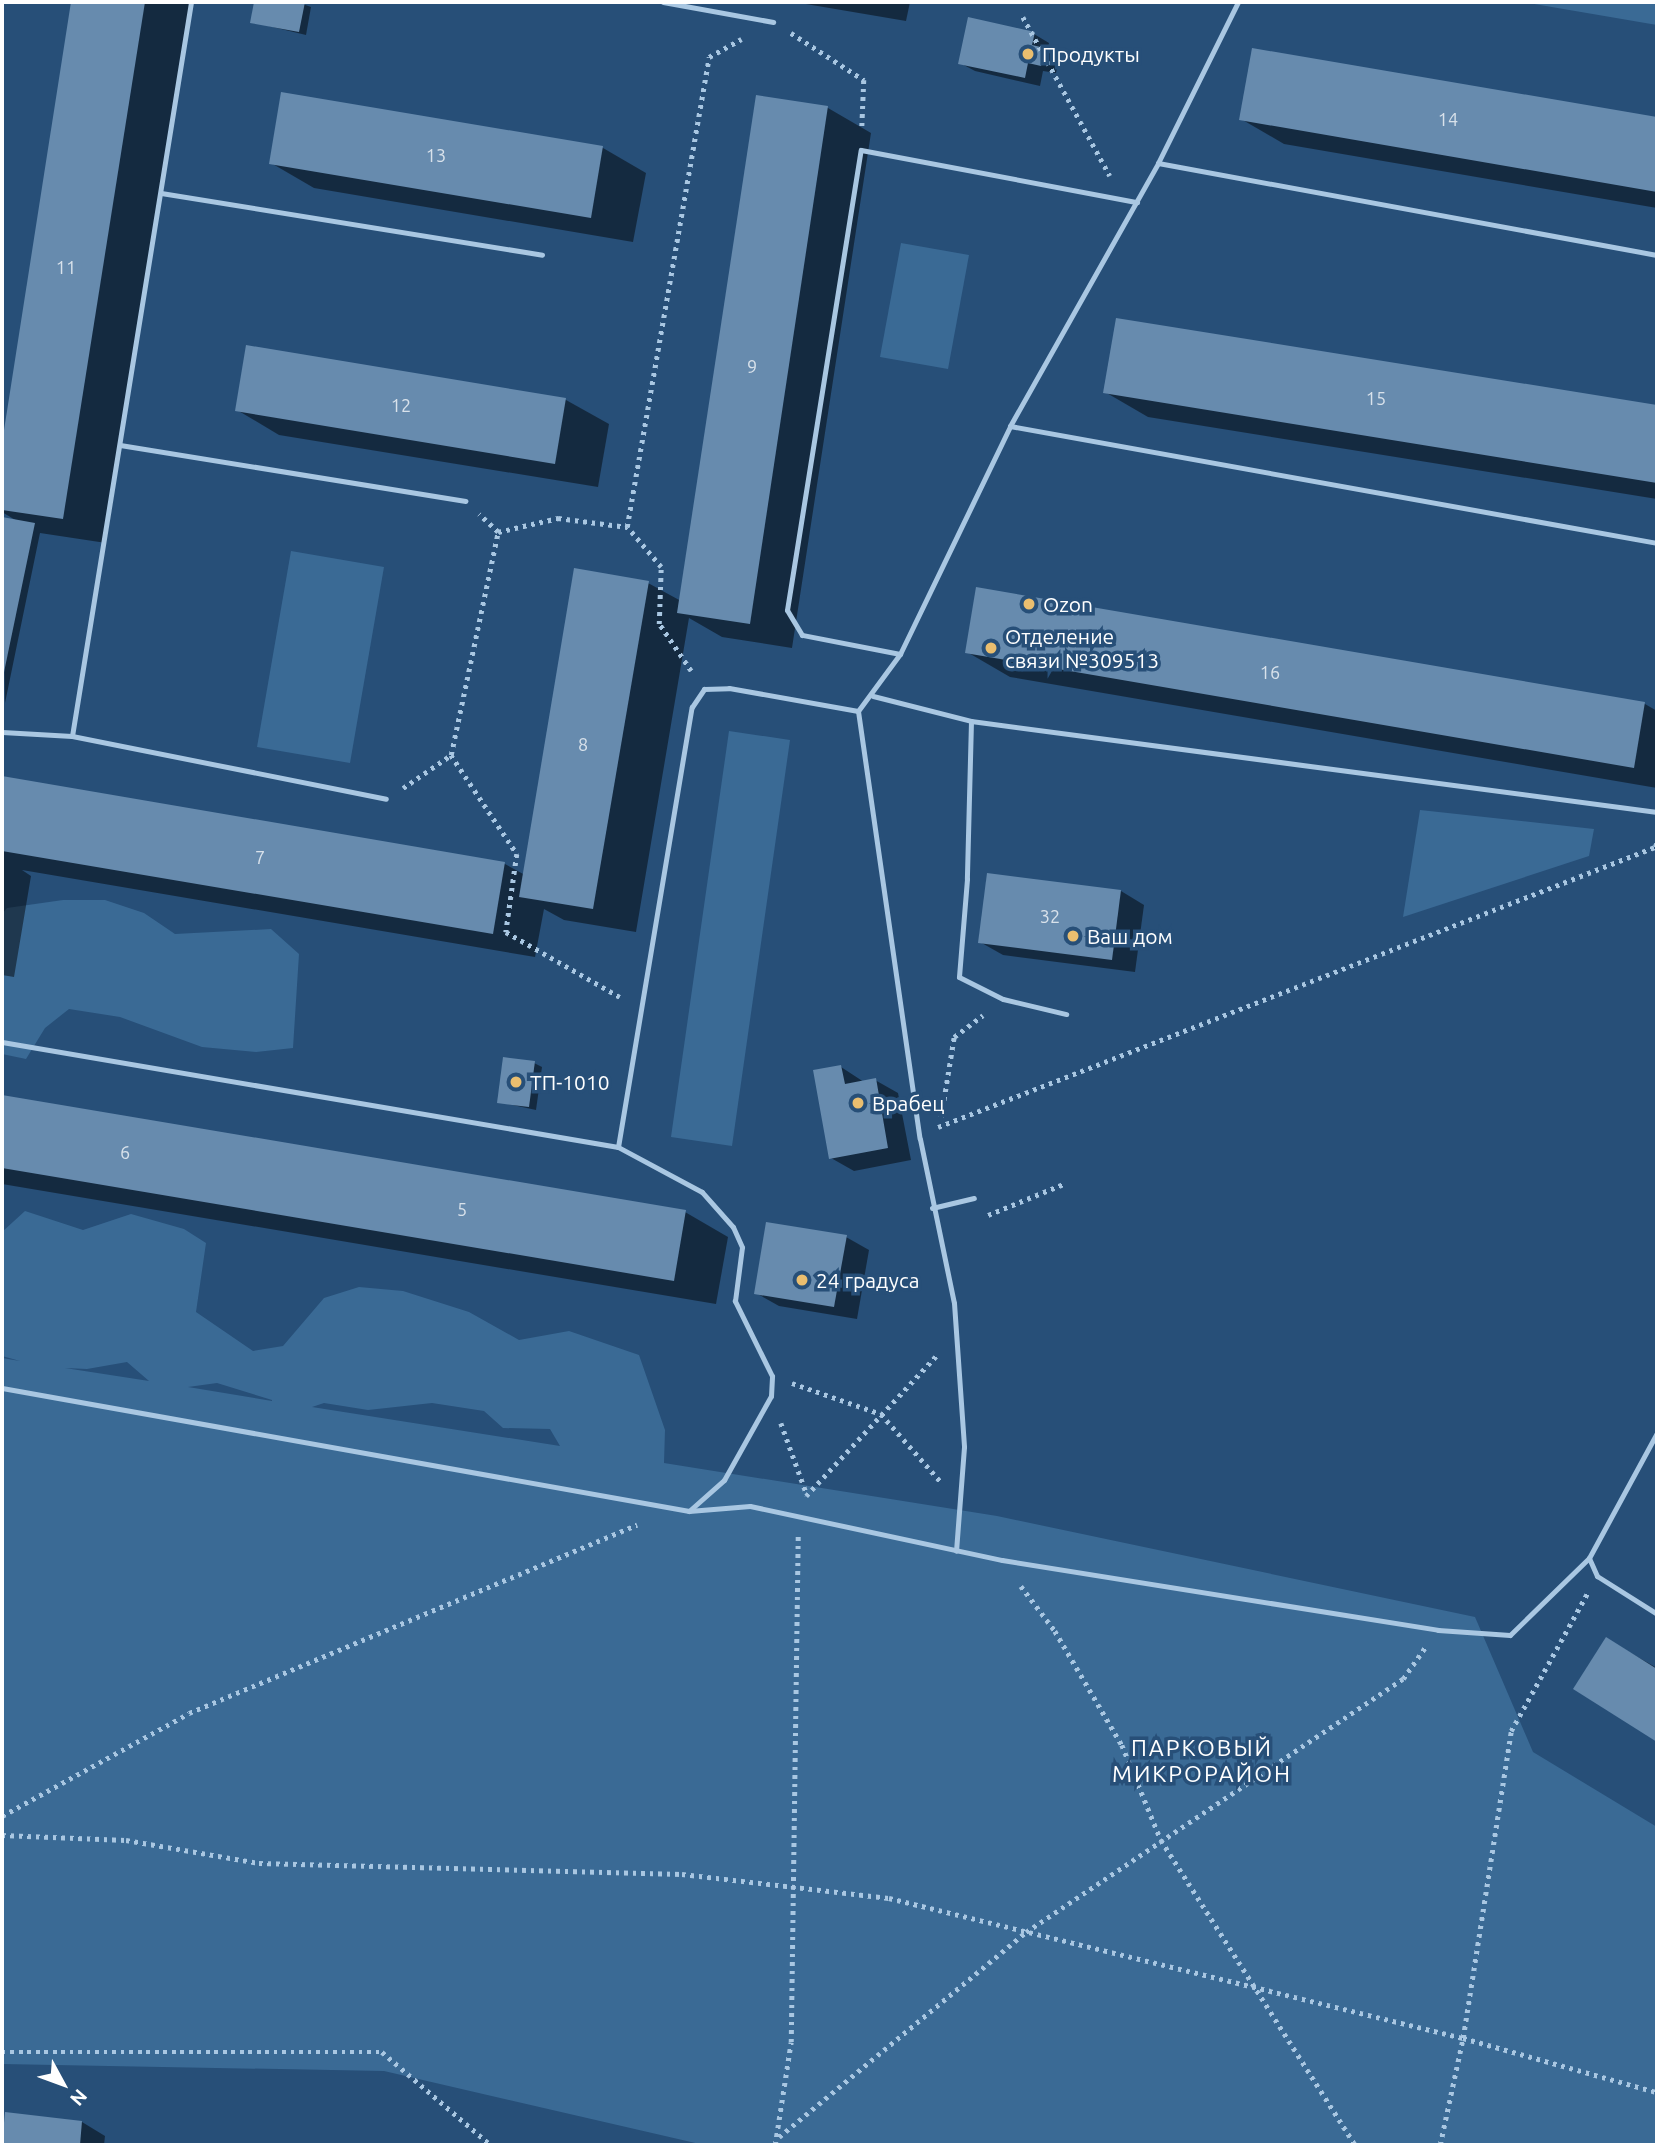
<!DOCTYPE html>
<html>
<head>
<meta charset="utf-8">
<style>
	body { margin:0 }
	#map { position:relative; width:1659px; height:2147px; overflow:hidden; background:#274f78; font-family:Ubuntu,sans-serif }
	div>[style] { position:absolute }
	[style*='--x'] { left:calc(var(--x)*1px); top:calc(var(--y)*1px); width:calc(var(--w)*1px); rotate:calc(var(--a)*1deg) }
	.green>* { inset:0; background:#3a6a95 }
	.shadow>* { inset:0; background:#0007 }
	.building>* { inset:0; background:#678bae }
	.path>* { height:4.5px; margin-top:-2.25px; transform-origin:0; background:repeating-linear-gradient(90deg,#a9c7e2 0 3.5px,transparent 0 8.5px) }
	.lane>* { height:5px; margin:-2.5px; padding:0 2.5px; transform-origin:2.5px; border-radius:2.5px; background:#a9c7e2 }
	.dots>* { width:19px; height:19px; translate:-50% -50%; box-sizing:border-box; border:4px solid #274f78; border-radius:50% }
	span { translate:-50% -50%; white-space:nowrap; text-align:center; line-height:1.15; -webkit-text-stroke:7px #274f78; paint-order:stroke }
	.number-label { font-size:18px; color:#d9e2eb }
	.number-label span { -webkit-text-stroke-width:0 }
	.poi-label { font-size:21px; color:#fff }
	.left { translate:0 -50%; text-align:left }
	.neighbourhood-label { font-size:23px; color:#fff; letter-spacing:2px }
	.frame { position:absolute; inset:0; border:4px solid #fff; pointer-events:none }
	.north { position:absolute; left:28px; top:2049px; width:70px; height:70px; -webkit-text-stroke:5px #274f78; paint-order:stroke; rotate:131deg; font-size:19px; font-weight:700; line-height:28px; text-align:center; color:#fff }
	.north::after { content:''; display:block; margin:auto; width:24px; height:32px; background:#fff; clip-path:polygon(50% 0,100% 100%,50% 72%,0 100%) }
</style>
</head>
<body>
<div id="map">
	<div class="green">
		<i style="clip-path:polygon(1522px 2px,1657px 2px,1657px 25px)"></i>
		<i style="clip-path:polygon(901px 243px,969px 255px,948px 369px,880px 357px)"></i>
		<i style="clip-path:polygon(291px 551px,384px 567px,350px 763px,257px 747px)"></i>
		<i style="clip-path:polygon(729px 731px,790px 740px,732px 1146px,671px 1137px)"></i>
		<i style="clip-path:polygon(1420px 810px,1594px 829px,1589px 856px,1403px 917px)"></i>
		<i style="clip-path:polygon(63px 900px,105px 900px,144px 913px,175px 934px,271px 929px,299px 954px,293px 1048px,256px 1052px,202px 1047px,120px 1017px,69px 1009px,45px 1028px,26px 1059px,2px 1054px,2px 914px,7px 908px)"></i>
		<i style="clip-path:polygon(evenodd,25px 1211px,83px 1230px,131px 1214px,184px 1229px,206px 1243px,196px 1312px,253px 1351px,283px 1346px,324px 1298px,359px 1287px,403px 1291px,469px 1312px,519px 1340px,569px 1331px,639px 1355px,665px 1430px,664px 1463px,997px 1516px,1475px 1617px,1533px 1752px,1657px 1827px,1657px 2145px,704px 2145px,384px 2071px,2px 2064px,2px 1358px,20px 1361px,2px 1356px,2px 1232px,25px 1211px,127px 1362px,149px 1381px,65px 1368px,87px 1369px,127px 1362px,25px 1211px,217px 1383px,272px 1400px,272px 1401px,188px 1387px,217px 1383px,25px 1211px,324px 1403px,368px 1410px,432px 1403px,484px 1411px,503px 1428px,550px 1429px,560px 1446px,312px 1407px,324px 1403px)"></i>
	</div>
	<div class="shadow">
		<i style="clip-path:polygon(73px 2px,192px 2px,106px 543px,40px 533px,5px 703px,2px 519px,17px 521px,2px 512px,2px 454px)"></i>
		<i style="clip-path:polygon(256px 2px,297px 2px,311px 7px,306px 35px,252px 22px)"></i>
		<i style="clip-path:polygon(794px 2px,910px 2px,906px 21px)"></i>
		<i style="clip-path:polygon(1034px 34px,1049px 43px,1047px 52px,1059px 58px,1056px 73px,1043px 71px,1040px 86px,975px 71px,960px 63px)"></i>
		<i style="clip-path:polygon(1253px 50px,1657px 119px,1657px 208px,1284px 144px,1241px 119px)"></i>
		<i style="clip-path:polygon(758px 97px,828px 108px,871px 133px,792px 648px,722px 637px,689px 618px,636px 932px,564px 920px,544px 909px,535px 957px,22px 870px,31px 876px,14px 977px,2px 975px,2px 777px,505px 864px,525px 875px,648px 583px,681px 601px)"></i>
		<i style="clip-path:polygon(603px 148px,646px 173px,633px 242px,314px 188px,271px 163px)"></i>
		<i style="clip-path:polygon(1117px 320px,1657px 406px,1657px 499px,1148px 417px,1105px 392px)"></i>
		<i style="clip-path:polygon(247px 347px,566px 400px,609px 424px,598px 487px,279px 435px,237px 410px)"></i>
		<i style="clip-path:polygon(967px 652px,1645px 704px,1657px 711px,1657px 788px,1010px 677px)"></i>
		<i style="clip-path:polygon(1121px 891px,1144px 905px,1135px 972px,1003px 955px,980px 942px)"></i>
		<i style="clip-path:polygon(534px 1063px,542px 1067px,536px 1110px,499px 1102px)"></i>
		<i style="clip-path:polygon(841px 1067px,864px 1082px,875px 1080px,898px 1093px,911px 1160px,854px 1171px,831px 1158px)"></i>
		<i style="clip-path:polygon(2px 1096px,685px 1212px,728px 1237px,716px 1304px,2px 1184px)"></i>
		<i style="clip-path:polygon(846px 1237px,869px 1250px,857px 1319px,779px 1306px,756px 1293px)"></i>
		<i style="clip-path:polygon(1606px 1639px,1657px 1668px,1657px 1740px,1575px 1689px)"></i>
		<i style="clip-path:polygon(7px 2114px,82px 2122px,105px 2136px,104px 2145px,3px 2145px)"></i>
	</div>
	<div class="building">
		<i style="clip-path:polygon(71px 2px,145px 2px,63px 519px,2px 510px,2px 443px)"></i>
		<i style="clip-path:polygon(254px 2px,305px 2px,299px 32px,250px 23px)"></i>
		<i style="clip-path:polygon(968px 17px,1035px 32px,1032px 45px,1045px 48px,1041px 66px,1028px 63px,1025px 78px,958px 64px)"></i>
		<i style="clip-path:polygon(1252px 48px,1657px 117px,1657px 192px,1239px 120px)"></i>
		<i style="clip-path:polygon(281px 92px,603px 146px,591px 218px,269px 164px)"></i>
		<i style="clip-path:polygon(756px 95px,828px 106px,750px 624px,677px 613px)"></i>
		<i style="clip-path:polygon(1116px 318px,1657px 405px,1657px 483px,1103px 393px)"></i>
		<i style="clip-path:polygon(246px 345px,566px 398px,555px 464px,235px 411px)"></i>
		<i style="clip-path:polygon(2px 517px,35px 523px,3px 677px,2px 677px)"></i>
		<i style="clip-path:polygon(574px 568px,649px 581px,593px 909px,519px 897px)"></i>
		<i style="clip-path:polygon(976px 587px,1645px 702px,1634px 768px,965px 653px)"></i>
		<i style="clip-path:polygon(2px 776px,505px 862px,493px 934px,2px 851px)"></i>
		<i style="clip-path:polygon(987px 873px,1121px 890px,1112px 960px,978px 943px)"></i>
		<i style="clip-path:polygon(503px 1057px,535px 1061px,529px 1107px,497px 1103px)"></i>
		<i style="clip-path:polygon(841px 1065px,845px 1084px,876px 1078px,888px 1148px,829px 1159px,813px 1070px)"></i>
		<i style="clip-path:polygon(2px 1095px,686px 1210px,674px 1281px,2px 1168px)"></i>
		<i style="clip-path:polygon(766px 1222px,847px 1235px,834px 1307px,754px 1294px)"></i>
		<i style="clip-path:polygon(1606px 1637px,1657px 1669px,1657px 1742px,1573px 1689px)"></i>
		<i style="clip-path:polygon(5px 2112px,82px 2121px,80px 2145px,2px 2145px)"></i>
	</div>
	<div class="path">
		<i style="--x:1023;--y:17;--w:181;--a:61.3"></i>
		<i style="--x:791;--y:33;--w:87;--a:32.8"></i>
		<i style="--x:864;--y:80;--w:48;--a:92.4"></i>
		<i style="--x:498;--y:532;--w:62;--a:-13.1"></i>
		<i style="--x:558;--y:518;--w:70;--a:7.4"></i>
		<i style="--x:691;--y:671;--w:57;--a:-124.2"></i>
		<i style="--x:659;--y:624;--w:57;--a:-88"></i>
		<i style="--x:661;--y:567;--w:52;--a:-130.4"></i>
		<i style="--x:627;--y:527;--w:477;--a:-80.1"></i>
		<i style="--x:709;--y:57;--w:37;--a:-29"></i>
		<i style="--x:451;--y:755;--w:119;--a:56.3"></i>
		<i style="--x:517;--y:854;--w:79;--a:98"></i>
		<i style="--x:506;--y:932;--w:131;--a:29.7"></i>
		<i style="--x:403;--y:788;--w:58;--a:-34.5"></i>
		<i style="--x:451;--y:755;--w:228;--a:-78.1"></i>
		<i style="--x:498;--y:532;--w:26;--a:-137"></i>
		<i style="--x:941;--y:1117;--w:81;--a:-80.8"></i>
		<i style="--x:954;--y:1037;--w:36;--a:-37"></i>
		<i style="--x:938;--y:1127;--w:770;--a:-21.33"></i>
		<i style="--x:1655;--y:847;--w:5;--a:-68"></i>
		<i style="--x:988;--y:1215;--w:84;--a:-22.3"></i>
		<i style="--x:792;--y:1383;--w:94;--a:19.2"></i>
		<i style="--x:881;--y:1414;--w:89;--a:48.6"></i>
		<i style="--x:781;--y:1423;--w:77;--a:70.1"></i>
		<i style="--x:806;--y:1496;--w:191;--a:-47.1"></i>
		<i style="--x:1021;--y:1586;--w:56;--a:52.9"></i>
		<i style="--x:1055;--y:1631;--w:132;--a:59.6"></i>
		<i style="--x:1122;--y:1745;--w:103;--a:67.7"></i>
		<i style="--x:1161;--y:1840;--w:361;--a:57.5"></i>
		<i style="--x:2;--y:1816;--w:213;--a:-28.8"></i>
		<i style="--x:189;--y:1713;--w:486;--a:-22.8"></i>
		<i style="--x:2;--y:1835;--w:124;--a:2.3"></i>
		<i style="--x:126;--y:1840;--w:135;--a:9.8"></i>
		<i style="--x:259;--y:1863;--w:423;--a:1.5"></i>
		<i style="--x:682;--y:1874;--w:208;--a:6.6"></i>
		<i style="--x:889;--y:1898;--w:591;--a:13.71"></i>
		<i style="--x:1463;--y:2038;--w:201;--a:15.6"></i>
		<i style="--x:2;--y:2052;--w:380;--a:0"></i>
		<i style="--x:382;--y:2052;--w:143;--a:40.5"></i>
		<i style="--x:779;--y:2137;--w:321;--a:-39.7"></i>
		<i style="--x:1026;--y:1932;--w:454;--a:-33.9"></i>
		<i style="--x:1403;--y:1679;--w:38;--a:-55"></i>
		<i style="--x:775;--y:2145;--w:104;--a:-81.2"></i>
		<i style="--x:791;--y:2042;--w:506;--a:-89.21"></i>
		<i style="--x:1440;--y:2145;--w:109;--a:-77.9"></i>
		<i style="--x:1463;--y:2038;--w:311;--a:-81.1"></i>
		<i style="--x:1511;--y:1731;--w:157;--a:-61"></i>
	</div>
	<div class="lane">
		<i style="--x:663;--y:2;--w:112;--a:10.3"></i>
		<i style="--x:1158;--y:163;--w:507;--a:10.45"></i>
		<i style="--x:161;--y:193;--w:386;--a:9.2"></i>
		<i style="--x:1010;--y:426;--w:657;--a:10.25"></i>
		<i style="--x:120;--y:445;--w:350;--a:9.2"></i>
		<i style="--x:900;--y:654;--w:100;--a:-169"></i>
		<i style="--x:802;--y:635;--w:29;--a:-121"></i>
		<i style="--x:787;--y:610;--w:466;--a:-80.9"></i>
		<i style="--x:861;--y:150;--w:281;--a:10.7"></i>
		<i style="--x:873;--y:696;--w:101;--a:14.3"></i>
		<i style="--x:971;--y:721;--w:692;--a:7.56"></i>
		<i style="--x:858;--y:711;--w:432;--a:81.8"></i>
		<i style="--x:920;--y:1139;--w:167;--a:78.3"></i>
		<i style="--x:954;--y:1303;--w:144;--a:86"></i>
		<i style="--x:964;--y:1447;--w:104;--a:94.4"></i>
		<i style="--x:858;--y:711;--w:71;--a:-53.6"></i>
		<i style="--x:900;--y:654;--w:253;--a:-64.2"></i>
		<i style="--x:1010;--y:426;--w:302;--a:-60.6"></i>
		<i style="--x:1158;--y:163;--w:180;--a:-63.6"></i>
		<i style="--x:971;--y:721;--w:158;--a:91.5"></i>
		<i style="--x:967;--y:879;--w:98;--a:94.7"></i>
		<i style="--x:959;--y:977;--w:49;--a:26.6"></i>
		<i style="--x:1003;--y:999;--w:65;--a:13.4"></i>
		<i style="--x:2;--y:732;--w:70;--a:3.3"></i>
		<i style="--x:72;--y:736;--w:320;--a:11.3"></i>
		<i style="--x:72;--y:736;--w:744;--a:-80.79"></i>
		<i style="--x:2;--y:1042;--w:625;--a:9.67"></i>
		<i style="--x:618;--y:1147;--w:446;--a:-80.5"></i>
		<i style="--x:692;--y:707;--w:22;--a:-56"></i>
		<i style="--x:704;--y:689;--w:25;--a:-2"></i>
		<i style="--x:729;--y:688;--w:131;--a:10.1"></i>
		<i style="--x:932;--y:1208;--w:43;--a:-13.4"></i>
		<i style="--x:2;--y:1388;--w:698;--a:10.15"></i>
		<i style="--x:689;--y:1511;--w:47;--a:-41.5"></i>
		<i style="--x:724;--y:1480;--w:96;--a:-60.8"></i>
		<i style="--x:771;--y:1396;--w:20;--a:-87"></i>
		<i style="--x:772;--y:1376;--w:84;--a:-116.3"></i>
		<i style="--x:735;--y:1301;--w:54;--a:-82.6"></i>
		<i style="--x:742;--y:1247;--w:22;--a:-114"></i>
		<i style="--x:733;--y:1227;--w:47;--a:-131.5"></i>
		<i style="--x:702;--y:1192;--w:95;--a:-151.8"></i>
		<i style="--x:689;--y:1511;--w:61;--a:-4.7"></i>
		<i style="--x:750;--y:1506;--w:258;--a:12.1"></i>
		<i style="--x:1002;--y:1560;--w:442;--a:9.1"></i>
		<i style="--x:1438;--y:1630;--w:72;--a:4"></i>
		<i style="--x:1510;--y:1635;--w:110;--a:-44.3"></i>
		<i style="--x:1589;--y:1558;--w:142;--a:-61.5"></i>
		<i style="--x:1589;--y:1558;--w:20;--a:66"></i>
		<i style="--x:1597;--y:1576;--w:71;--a:32.3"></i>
	</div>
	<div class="dots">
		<i style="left:1028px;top:54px;background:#eabe6f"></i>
		<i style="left:1029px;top:604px;background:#eabe6f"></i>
		<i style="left:991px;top:648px;background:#eabe6f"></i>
		<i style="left:1073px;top:936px;background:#eabe6f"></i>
		<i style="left:516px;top:1082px;background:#eabe6f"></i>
		<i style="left:858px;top:1103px;background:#eabe6f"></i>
		<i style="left:802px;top:1280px;background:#eabe6f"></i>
	</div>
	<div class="number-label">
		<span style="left:1448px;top:119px">14</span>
		<span style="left:436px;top:155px">13</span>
		<span style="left:66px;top:267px">11</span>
		<span style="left:752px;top:366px">9</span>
		<span style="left:1376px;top:398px">15</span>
		<span style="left:401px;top:405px">12</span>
		<span style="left:1270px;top:672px">16</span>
		<span style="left:583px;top:744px">8</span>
		<span style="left:260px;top:857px">7</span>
		<span style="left:1050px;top:916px">32</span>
		<span style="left:125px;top:1152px">6</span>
		<span style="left:462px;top:1209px">5</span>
	</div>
	<div class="poi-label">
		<span class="left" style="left:1042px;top:54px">Продукты</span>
		<span class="left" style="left:1043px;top:604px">Ozon</span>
		<span class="left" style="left:1005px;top:648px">Отделение<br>связи №309513</span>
		<span class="left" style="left:1087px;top:936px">Ваш дом</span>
		<span class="left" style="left:530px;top:1082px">ТП-1010</span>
		<span class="left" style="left:872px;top:1103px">Врабец</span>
		<span class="left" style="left:816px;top:1280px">24 градуса</span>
	</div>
	<div class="neighbourhood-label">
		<span style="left:1202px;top:1761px">ПАРКОВЫЙ<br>МИКРОРАЙОН</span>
	</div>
	<div class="frame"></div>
	<div class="north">N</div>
</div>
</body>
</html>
